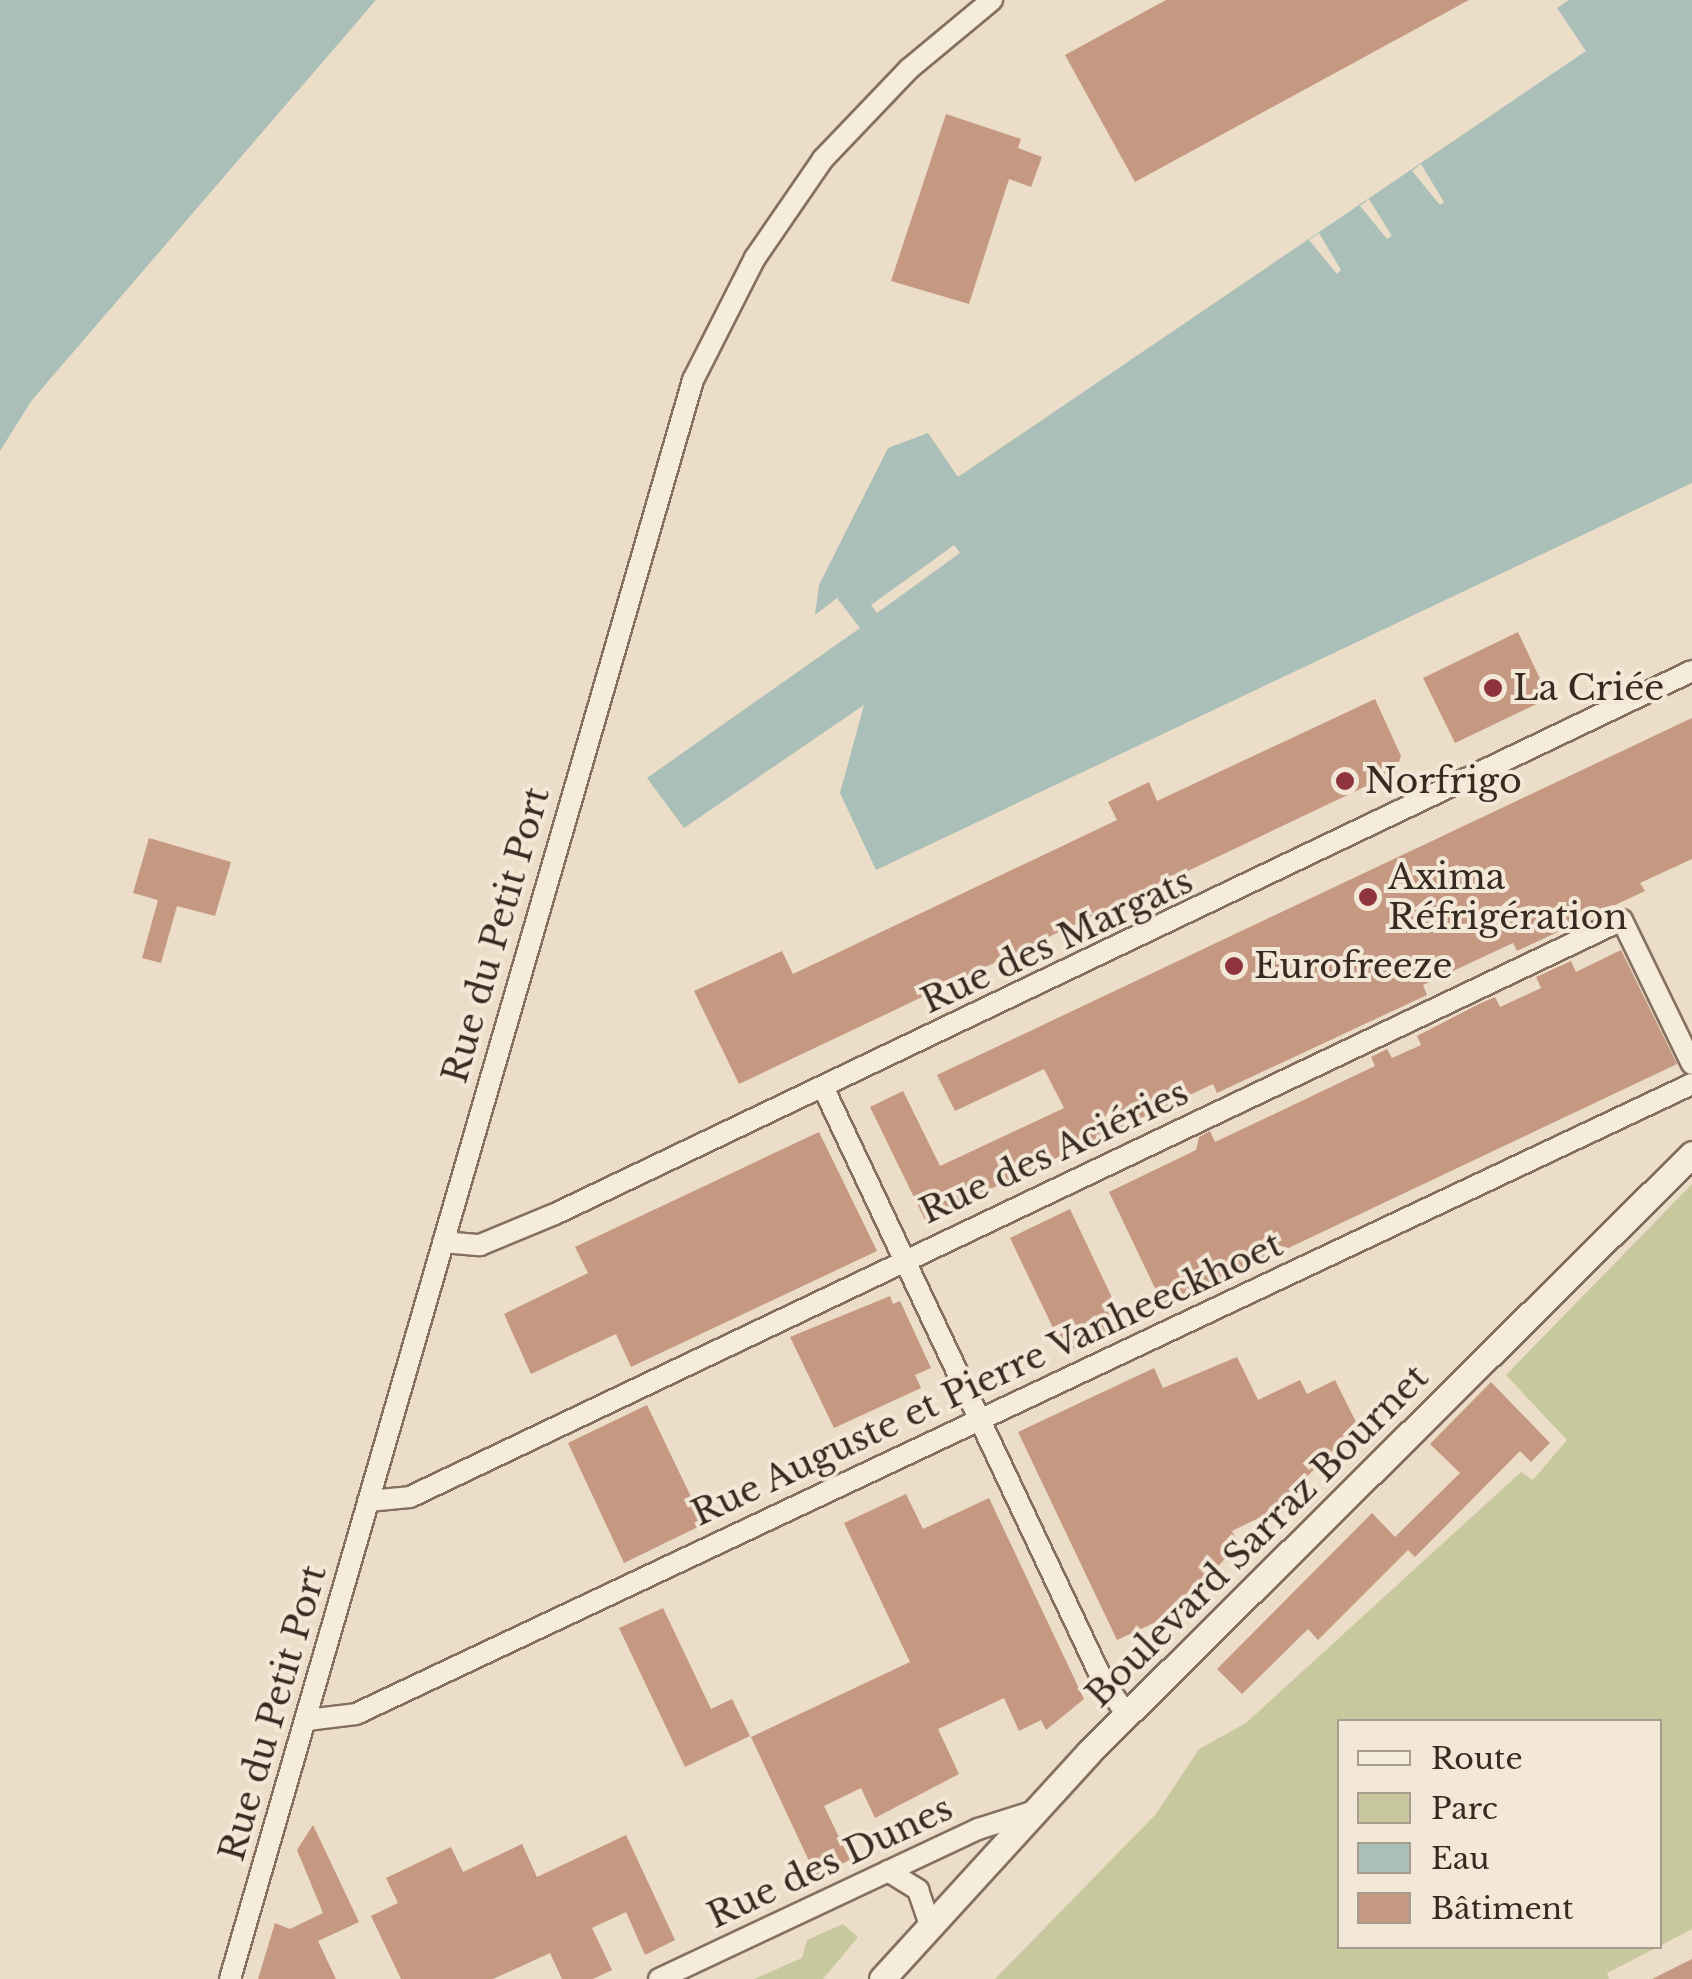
<!DOCTYPE html>
<html>
<head>
<meta charset="utf-8">
<style>
	body { margin:0 }
	#map { position:relative; width:1692px; height:1979px; overflow:hidden; background:#ebddc8; font-family:"Libre Baskerville",serif }
	div>[style] { position:absolute }
	[style*='--x'] { left:calc(var(--x)*1px); top:calc(var(--y)*1px); width:calc(var(--w)*1px); rotate:calc(var(--a)*1deg) }
	.green>* { inset:0; background:#c7c89d }
	.water>* { inset:0; background:#a9bfb7 }
	.pier>* { inset:0; background:#ebddc8 }
	.building>* { inset:0; background:#c59882 }
	.roads { filter:drop-shadow(2px 0 #85705f) drop-shadow(-2px 0 #85705f) drop-shadow(0 2px #85705f) drop-shadow(0 -2px #85705f) }
	.minor>* { height:20px; margin:-10px; padding:0 10px; transform-origin:10px; border-radius:10px; background:#f6ecdb }
	.tertiary>* { height:25px; margin:-12.5px; padding:0 12.5px; transform-origin:12.5px; border-radius:12.5px; background:#f6ecdb }
	.dots>* { width:28px; height:28px; translate:-50% -50%; box-sizing:border-box; border:5px solid #f3e8d7; border-radius:50% }
	span { translate:-50% -50%; white-space:nowrap; text-align:center; line-height:1.15; -webkit-text-stroke:8px #f3e8d7; paint-order:stroke }
	.poi-label { font-size:35px; color:#372a21 }
	.left { translate:0 -50%; text-align:left }
	.street-label { font-size:35px; color:#372a21 }
	.legend { position:absolute; left:1337px; top:1719px; width:325px; height:230px; box-sizing:border-box; background:#f3e8d7; border:2px solid #a89c8e; margin:0; padding:12px 18px; list-style:none; font-size:30px; color:#372a21 }
	.legend li { display:flex; align-items:center; gap:20px; height:50px }
	.legend b { width:50px; border:2px solid #a89c8e }
</style>
</head>
<body>
<div id="map">
	<div class="green">
		<i style="clip-path:polygon(1692px 1184px,1692px 1929px,1660px 1946px,1660px 1722px,1340px 1722px,1340px 1946px,1658px 1947px,1607px 1973px,1609px 1979px,995px 1979px,1156px 1814px,1199px 1749px,1246px 1723px,1521px 1472px,1533px 1480px,1567px 1440px,1506px 1375px)"></i>
		<i style="clip-path:polygon(843px 1924px,858px 1937px,823px 1979px,754px 1979px,802px 1958px,807px 1940px)"></i>
	</div>
	<div class="water">
		<i style="clip-path:polygon(0 0,376px 0,32px 400px,0 451px)"></i>
		<i style="clip-path:polygon(1569px 0,1692px 0,1692px 483px,876px 870px,840px 793px,864px 705px,684px 828px,647px 778px,860px 628px,837px 598px,815px 615px,819px 585px,888px 448px,928px 433px,958px 477px,1586px 51px,1557px 8px)"></i>
	</div>
	<div class="pier">
		<i style="clip-path:polygon(1421px 164px,1444px 202px,1440px 205px,1412px 171px)"></i>
		<i style="clip-path:polygon(1369px 199px,1392px 236px,1387px 239px,1360px 206px)"></i>
		<i style="clip-path:polygon(1319px 233px,1341px 270px,1337px 274px,1309px 240px)"></i>
		<i style="clip-path:polygon(954px 545px,960px 553px,877px 613px,871px 605px)"></i>
	</div>
	<div class="building">
		<i style="clip-path:polygon(1166px 0,1469px 0,1135px 182px,1065px 55px)"></i>
		<i style="clip-path:polygon(946px 114px,1021px 139px,1018px 148px,1042px 157px,1031px 187px,1009px 179px,969px 304px,891px 281px)"></i>
		<i style="clip-path:polygon(1518px 632px,1549px 698px,1455px 743px,1423px 678px)"></i>
		<i style="clip-path:polygon(1375px 699px,1401px 756px,1396px 772px,739px 1084px,694px 991px,782px 951px,793px 974px,1117px 820px,1108px 802px,1149px 782px,1157px 801px)"></i>
		<i style="clip-path:polygon(1692px 718px,1692px 859px,1640px 883px,1645px 891px,1517px 951px,1513px 943px,1423px 985px,1427px 995px,1217px 1093px,1213px 1084px,925px 1220px,870px 1107px,903px 1091px,940px 1166px,1064px 1108px,1044px 1069px,955px 1111px,937px 1075px)"></i>
		<i style="clip-path:polygon(149px 838px,231px 862px,215px 916px,177px 906px,161px 963px,142px 958px,158px 900px,133px 893px)"></i>
		<i style="clip-path:polygon(1621px 950px,1677px 1064px,1164px 1307px,1109px 1192px,1196px 1150px,1199px 1137px,1210px 1131px,1215px 1142px,1375px 1066px,1371px 1057px,1387px 1049px,1392px 1058px,1421px 1045px,1417px 1036px,1479px 1004px,1495px 997px,1500px 1007px,1541px 988px,1536px 977px,1571px 961px,1576px 972px)"></i>
		<i style="clip-path:polygon(819px 1132px,877px 1251px,631px 1367px,616px 1334px,531px 1374px,504px 1314px,588px 1273px,575px 1247px)"></i>
		<i style="clip-path:polygon(1070px 1209px,1125px 1325px,1065px 1353px,1010px 1238px)"></i>
		<i style="clip-path:polygon(890px 1296px,893px 1304px,900px 1301px,931px 1368px,915px 1375px,921px 1388px,834px 1428px,790px 1337px)"></i>
		<i style="clip-path:polygon(1237px 1357px,1258px 1400px,1300px 1380px,1307px 1394px,1335px 1380px,1358px 1426px,1271px 1512px,1232px 1531px,1239px 1545px,1167px 1617px,1117px 1640px,1018px 1432px,1154px 1368px,1163px 1388px)"></i>
		<i style="clip-path:polygon(1491px 1382px,1550px 1443px,1531px 1462px,1520px 1451px,1415px 1557px,1408px 1550px,1318px 1640px,1308px 1629px,1242px 1694px,1217px 1669px,1372px 1513px,1395px 1537px,1460px 1473px,1430px 1444px)"></i>
		<i style="clip-path:polygon(647px 1405px,704px 1524px,624px 1563px,568px 1443px)"></i>
		<i style="clip-path:polygon(906px 1494px,923px 1529px,989px 1498px,1084px 1699px,1046px 1730px,1041px 1720px,1019px 1731px,1004px 1698px,938px 1729px,959px 1774px,875px 1818px,861px 1788px,824px 1806px,850px 1860px,816px 1876px,751px 1737px,910px 1662px,844px 1523px)"></i>
		<i style="clip-path:polygon(663px 1608px,711px 1709px,732px 1699px,750px 1736px,685px 1767px,619px 1628px)"></i>
		<i style="clip-path:polygon(313px 1825px,359px 1922px,318px 1941px,336px 1979px,258px 1979px,275px 1923px,290px 1929px,323px 1913px,297px 1850px)"></i>
		<i style="clip-path:polygon(626px 1835px,675px 1940px,645px 1955px,626px 1912px,592px 1928px,612px 1970px,593px 1979px,562px 1979px,550px 1953px,493px 1979px,401px 1979px,371px 1916px,398px 1903px,386px 1878px,451px 1847px,463px 1872px,522px 1844px,537px 1877px)"></i>
		<i style="clip-path:polygon(1692px 1959px,1692px 1979px,1652px 1979px)"></i>
	</div>
	<div class="roads">
		<div class="minor">
			<i style="--x:823;--y:1087;--w:654;--a:64.77"></i>
			<i style="--x:1102;--y:1679;--w:44;--a:55.2"></i>
			<i style="--x:443;--y:1242;--w:37;--a:5"></i>
			<i style="--x:480;--y:1245;--w:81;--a:-22.5"></i>
			<i style="--x:555;--y:1214;--w:1260;--a:-25.53"></i>
			<i style="--x:368;--y:1501;--w:42;--a:-5.4"></i>
			<i style="--x:410;--y:1497;--w:1342;--a:-25.46"></i>
			<i style="--x:1622;--y:920;--w:160;--a:64.1"></i>
			<i style="--x:307;--y:1720;--w:49;--a:-7"></i>
			<i style="--x:356;--y:1714;--w:1477;--a:-25.25"></i>
			<i style="--x:888;--y:1871;--w:36;--a:32"></i>
			<i style="--x:918;--y:1890;--w:36;--a:71"></i>
			<i style="--x:230;--y:1979;--w:1665;--a:-73.85"></i>
			<i style="--x:693;--y:380;--w:137;--a:-63.1"></i>
			<i style="--x:755;--y:258;--w:120;--a:-55.5"></i>
			<i style="--x:823;--y:159;--w:124;--a:-46.3"></i>
			<i style="--x:909;--y:69;--w:108;--a:-39.7"></i>
			<i style="--x:659;--y:1979;--w:353;--a:-25.2"></i>
			<i style="--x:978;--y:1829;--w:57;--a:-17.5"></i>
		</div>
		<div class="tertiary">
			<i style="--x:882;--y:1979;--w:307;--a:-47.6"></i>
			<i style="--x:1089;--y:1752;--w:849;--a:-44.76"></i>
		</div>
	</div>
	<div class="dots">
		<i style="left:1493px;top:688px;background:#8f343d"></i>
		<i style="left:1345px;top:781px;background:#8f343d"></i>
		<i style="left:1368px;top:897px;background:#8f343d"></i>
		<i style="left:1234px;top:966px;background:#8f343d"></i>
	</div>
	<div class="poi-label">
		<span class="left" style="left:1513px;top:688px">La Criée</span>
		<span class="left" style="left:1365px;top:781px">Norfrigo</span>
		<span class="left" style="left:1388px;top:897px">Axima<br>Réfrigération</span>
		<span class="left" style="left:1254px;top:966px">Eurofreeze</span>
	</div>
	<div class="street-label">
		<span style="left:496px;top:935px;rotate:-74deg">Rue du Petit Port</span>
		<span style="left:1057px;top:941px;rotate:-25deg">Rue des Margats</span>
		<span style="left:1054px;top:1152px;rotate:-25deg">Rue des Aciéries</span>
		<span style="left:987px;top:1379px;rotate:-25deg">Rue Auguste et Pierre Vanheeckhoet</span>
		<span style="left:1257px;top:1536px;rotate:-45deg">Boulevard Sarraz Bournet</span>
		<span style="left:273px;top:1713px;rotate:-74deg">Rue du Petit Port</span>
		<span style="left:830px;top:1862px;rotate:-25deg">Rue des Dunes</span>
	</div>
	<ul class="legend">
	<li><b style="height:12px;background:#f6ecdb"></b>Route</li>
	<li><b style="height:28px;background:#c7c89d"></b>Parc</li>
	<li><b style="height:28px;background:#a9bfb7"></b>Eau</li>
	<li><b style="height:28px;background:#c59882"></b>Bâtiment</li>
	</ul>
</div>
</body>
</html>
